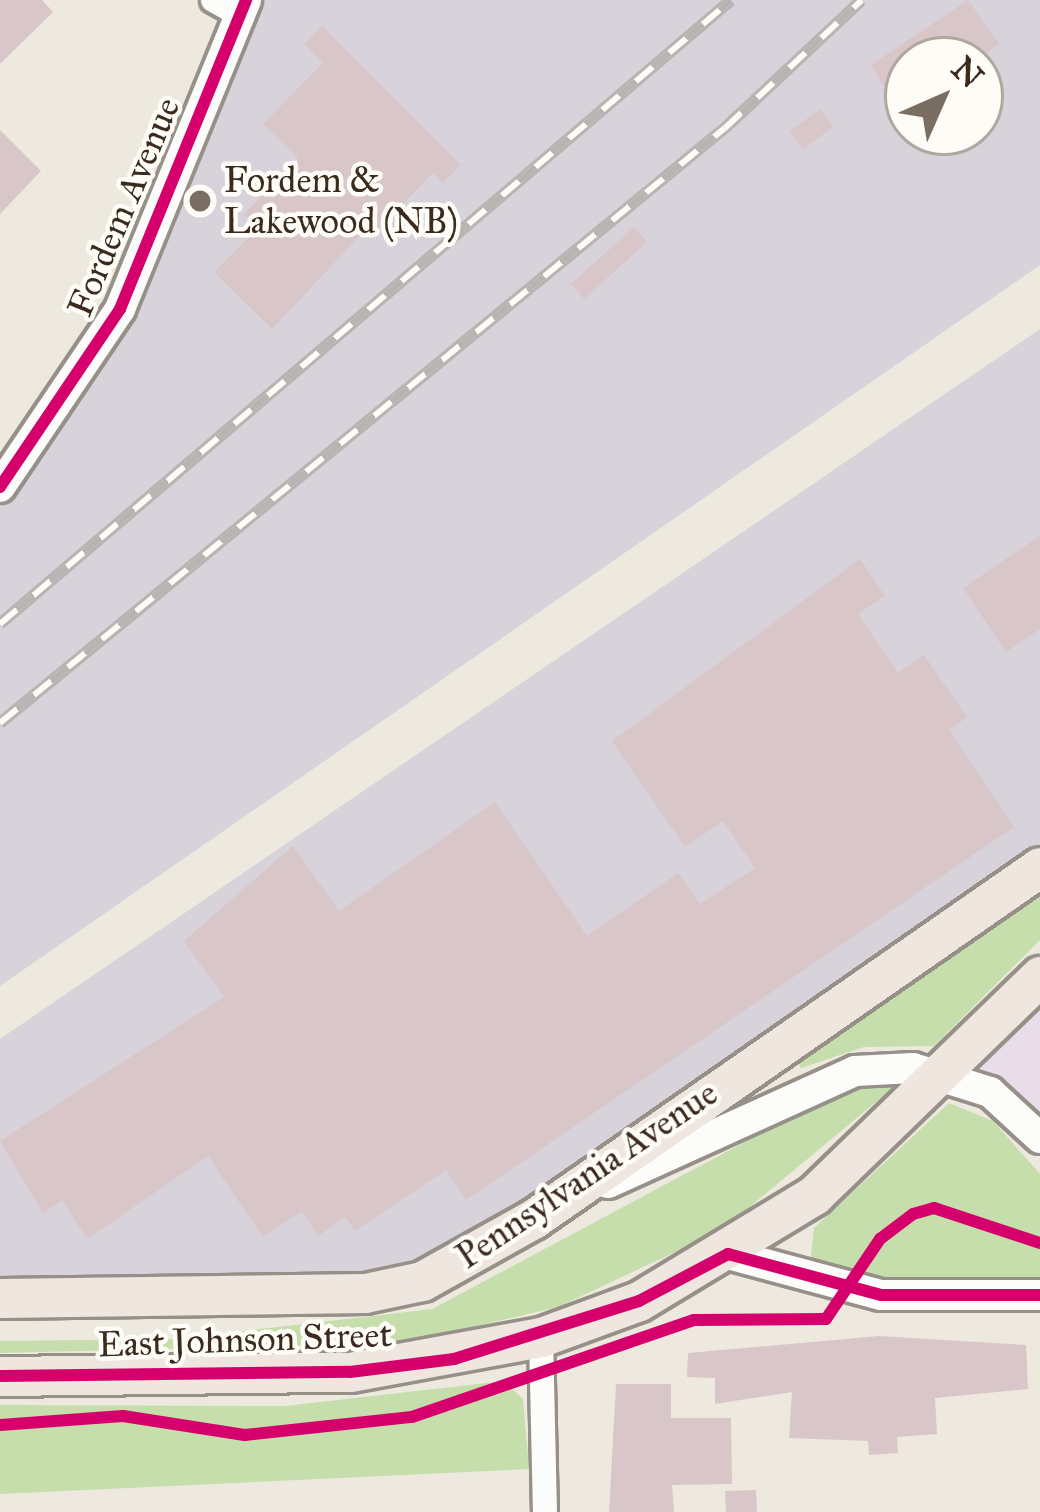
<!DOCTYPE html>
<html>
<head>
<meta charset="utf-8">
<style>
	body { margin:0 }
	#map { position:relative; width:1040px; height:1512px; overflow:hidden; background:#eee9de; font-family:"IM FELL Great Primer",serif }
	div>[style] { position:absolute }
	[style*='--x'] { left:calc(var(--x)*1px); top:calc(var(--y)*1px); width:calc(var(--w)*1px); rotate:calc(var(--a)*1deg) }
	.built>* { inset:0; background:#e8dde8 }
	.industrial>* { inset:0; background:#d8d2db }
	.green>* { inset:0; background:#c5deac }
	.building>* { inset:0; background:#d8c6c9 }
	.roads { filter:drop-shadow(3px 0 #969089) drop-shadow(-3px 0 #969089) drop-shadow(0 3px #969089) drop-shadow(0 -3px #969089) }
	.minor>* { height:24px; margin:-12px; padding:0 12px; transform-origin:12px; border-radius:12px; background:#fcfcfa }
	.tertiary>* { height:30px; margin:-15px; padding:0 15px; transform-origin:15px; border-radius:15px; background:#fcfcfa }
	.primary>* { height:39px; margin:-19.5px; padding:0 19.5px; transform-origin:19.5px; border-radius:19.5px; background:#eee6df }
	.rail>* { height:12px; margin-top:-6px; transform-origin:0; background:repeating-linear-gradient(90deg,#fdfcf7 0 22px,#b7b4b1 0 44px); box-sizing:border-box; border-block:3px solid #b7b4b1 }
	.cycleway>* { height:12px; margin:-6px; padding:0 6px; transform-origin:6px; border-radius:6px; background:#d6006c }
	.dots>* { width:33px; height:33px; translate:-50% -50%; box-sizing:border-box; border:6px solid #fdfcf7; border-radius:50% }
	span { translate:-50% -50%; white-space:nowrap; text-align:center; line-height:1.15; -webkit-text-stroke:9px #fdfcf7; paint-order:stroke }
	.poi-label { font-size:36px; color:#3b2a1e }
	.left { translate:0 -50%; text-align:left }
	.street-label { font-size:36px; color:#3b2a1e }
	.north { position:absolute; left:884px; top:36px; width:120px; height:120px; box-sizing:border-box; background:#fdfcf7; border:3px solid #afa8a0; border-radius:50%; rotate:45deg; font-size:33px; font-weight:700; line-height:48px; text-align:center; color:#3b2a1e }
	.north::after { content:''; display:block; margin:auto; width:42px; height:54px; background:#7a6d61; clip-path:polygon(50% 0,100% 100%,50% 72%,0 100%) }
</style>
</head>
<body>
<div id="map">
	<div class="built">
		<i style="clip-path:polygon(1040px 976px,1040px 1138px,942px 1075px)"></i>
	</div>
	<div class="industrial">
		<i style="clip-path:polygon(evenodd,246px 0,1040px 0,1040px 265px,0 986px,0 487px,75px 385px,246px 0,908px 60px,980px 60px,980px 132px,908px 132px,908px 60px)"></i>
		<i style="clip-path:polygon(1040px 329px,1040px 867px,422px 1281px,0 1298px,0 1039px)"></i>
	</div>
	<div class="green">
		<i style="clip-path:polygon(1040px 892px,1040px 940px,934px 1046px,864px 1047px,801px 1068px,796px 1060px)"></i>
		<i style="clip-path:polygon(848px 1087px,894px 1087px,722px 1230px,558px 1307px,405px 1343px,0 1353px,0 1341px,176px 1339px,432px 1309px)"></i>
		<i style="clip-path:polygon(949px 1103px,993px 1121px,1040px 1174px,1040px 1282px,872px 1277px,811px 1257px,814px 1228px)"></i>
		<i style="clip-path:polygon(504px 1381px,523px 1399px,529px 1469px,0 1494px,0 1405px,285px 1406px)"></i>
	</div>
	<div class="building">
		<i style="clip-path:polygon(0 0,42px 0,53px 12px,0 64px)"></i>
		<i style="clip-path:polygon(968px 0,999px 44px,977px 60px,908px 60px,908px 126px,871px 65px)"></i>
		<i style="clip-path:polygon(322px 26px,461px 165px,443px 183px,433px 173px,375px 233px,368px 227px,272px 329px,214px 272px,258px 228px,244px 214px,298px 158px,263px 124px,323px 63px,304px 44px)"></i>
		<i style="clip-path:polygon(820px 109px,833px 127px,803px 149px,790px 131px)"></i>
		<i style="clip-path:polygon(0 130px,41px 171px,0 214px)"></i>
		<i style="clip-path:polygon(634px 227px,647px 242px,584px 299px,571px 284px)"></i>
		<i style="clip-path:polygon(1040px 536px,1040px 629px,1006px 652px,963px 588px)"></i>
		<i style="clip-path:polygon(860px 559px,885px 596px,858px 614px,898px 673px,924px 655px,967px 717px,949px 730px,1014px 827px,466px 1200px,446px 1170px,355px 1231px,345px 1217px,318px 1236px,302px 1211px,263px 1237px,208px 1156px,87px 1239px,62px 1200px,43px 1213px,0 1141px,224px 997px,184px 941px,293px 846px,339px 911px,495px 802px,587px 936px,678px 873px,700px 904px,755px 868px,723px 821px,685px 847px,612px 741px)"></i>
		<i style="clip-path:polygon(879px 1336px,1026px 1345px,1028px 1389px,935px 1398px,937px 1434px,897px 1437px,898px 1453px,869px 1455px,868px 1441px,789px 1438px,792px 1392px,715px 1404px,715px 1378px,687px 1377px,688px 1353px)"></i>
		<i style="clip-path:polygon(616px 1384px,671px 1384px,671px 1418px,731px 1418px,732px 1484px,672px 1485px,674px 1512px,609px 1512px)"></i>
		<i style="clip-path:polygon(756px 1490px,757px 1512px,726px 1512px,725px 1491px)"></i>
	</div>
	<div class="roads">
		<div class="minor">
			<i style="--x:213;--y:0;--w:29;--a:29"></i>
			<i style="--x:541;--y:1337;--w:175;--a:88.7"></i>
		</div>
		<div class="tertiary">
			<i style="--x:0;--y:487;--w:215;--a:-56"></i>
			<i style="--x:120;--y:309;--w:334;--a:-67.8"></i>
			<i style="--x:608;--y:1183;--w:271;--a:-24.4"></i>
			<i style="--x:855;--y:1071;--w:58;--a:-3"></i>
			<i style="--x:913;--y:1068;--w:81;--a:17.3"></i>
			<i style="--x:990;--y:1092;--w:68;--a:42.6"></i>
			<i style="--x:728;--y:1254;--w:158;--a:15"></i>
			<i style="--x:881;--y:1295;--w:159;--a:0"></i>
		</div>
		<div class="primary">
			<i style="--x:0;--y:1298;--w:365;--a:-0.8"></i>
			<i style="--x:365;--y:1293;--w:58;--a:-11.9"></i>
			<i style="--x:422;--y:1281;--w:127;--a:-29.2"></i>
			<i style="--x:533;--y:1219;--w:617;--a:-34.77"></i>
			<i style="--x:0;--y:1376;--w:350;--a:-0.7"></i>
			<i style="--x:350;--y:1372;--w:194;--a:-10.4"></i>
			<i style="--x:541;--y:1337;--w:104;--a:-20.2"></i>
			<i style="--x:639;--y:1301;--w:205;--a:-31.2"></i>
			<i style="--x:814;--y:1195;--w:315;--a:-44.1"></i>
		</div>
	</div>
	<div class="rail">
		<i style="--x:0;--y:624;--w:961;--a:-40.48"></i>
		<i style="--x:0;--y:723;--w:938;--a:-39.38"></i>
		<i style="--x:725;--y:128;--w:187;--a:-43.1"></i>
	</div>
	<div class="cycleway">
		<i style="--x:0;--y:487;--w:215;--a:-56"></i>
		<i style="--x:120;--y:309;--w:334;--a:-67.8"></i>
		<i style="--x:0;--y:1376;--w:350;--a:-0.7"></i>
		<i style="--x:350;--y:1372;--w:105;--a:-7.1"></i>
		<i style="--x:454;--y:1359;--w:194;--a:-17.4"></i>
		<i style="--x:639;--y:1301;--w:101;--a:-27.8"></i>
		<i style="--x:728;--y:1254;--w:158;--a:15"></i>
		<i style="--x:881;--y:1295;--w:159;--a:0"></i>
		<i style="--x:0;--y:1425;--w:123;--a:-4.2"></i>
		<i style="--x:123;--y:1416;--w:123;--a:8.9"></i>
		<i style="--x:245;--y:1435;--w:168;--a:-6.2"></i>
		<i style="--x:412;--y:1417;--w:298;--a:-19"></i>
		<i style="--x:694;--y:1320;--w:132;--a:-0.4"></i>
		<i style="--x:826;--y:1319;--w:97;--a:-56"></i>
		<i style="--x:880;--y:1239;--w:41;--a:-37.1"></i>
		<i style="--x:913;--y:1214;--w:22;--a:-16"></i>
		<i style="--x:934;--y:1208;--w:112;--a:18.3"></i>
	</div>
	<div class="dots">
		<i style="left:200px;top:201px;background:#7a6d61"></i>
	</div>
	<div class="poi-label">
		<span class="left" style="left:224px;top:201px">Fordem &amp;<br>Lakewood (NB)</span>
	</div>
	<div class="street-label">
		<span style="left:124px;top:207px;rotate:-67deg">Fordem Avenue</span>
		<span style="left:587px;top:1175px;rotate:-34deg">Pennsylvania Avenue</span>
		<span style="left:245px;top:1340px;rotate:-2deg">East Johnson Street</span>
	</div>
	<div class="north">N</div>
</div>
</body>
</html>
